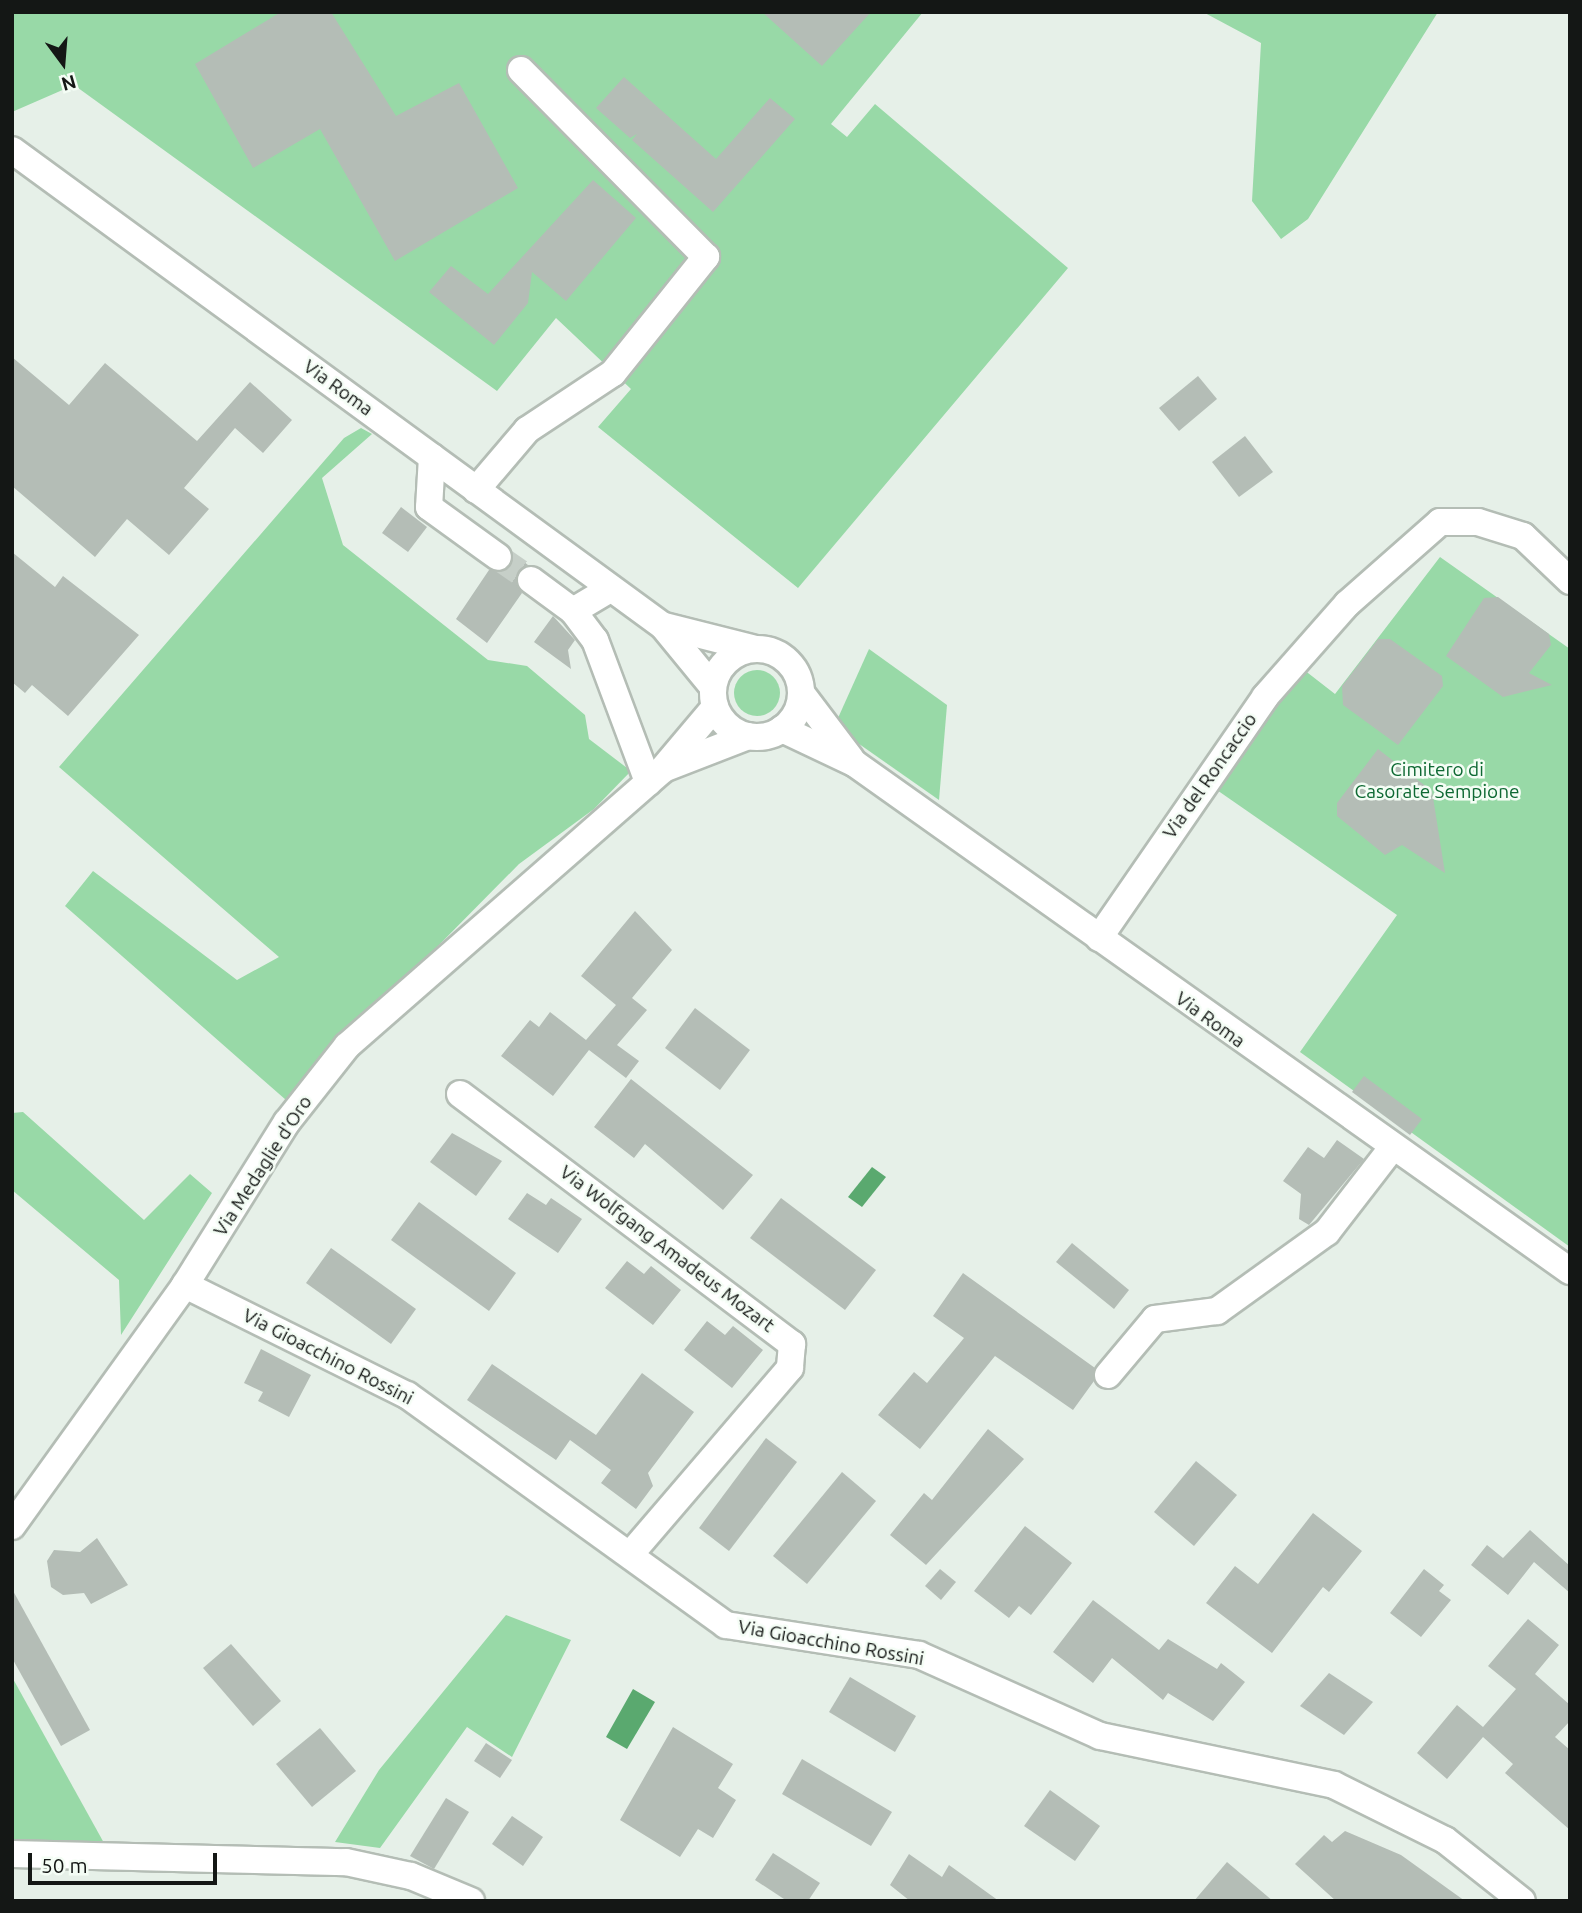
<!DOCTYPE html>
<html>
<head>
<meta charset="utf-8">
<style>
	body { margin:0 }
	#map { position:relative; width:1582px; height:1913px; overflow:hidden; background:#e6f0e8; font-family:Ubuntu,sans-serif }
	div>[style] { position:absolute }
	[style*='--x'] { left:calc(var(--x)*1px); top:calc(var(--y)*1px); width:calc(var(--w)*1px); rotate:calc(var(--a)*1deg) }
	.green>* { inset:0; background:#98d9a7 }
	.round { border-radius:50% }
	.water>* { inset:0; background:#5aa96f }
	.building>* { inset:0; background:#b4bdb6 }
	.minor-tunnel>* { height:26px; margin-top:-13px; transform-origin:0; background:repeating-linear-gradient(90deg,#c6cfc8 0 26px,transparent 0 39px) }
	.roads { filter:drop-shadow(2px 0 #b4bdb5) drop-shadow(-2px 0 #b4bdb5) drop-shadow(0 2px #b4bdb5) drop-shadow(0 -2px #b4bdb5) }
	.minor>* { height:26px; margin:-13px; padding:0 13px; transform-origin:13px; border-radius:13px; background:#fff }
	.minor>.ring { margin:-13px; padding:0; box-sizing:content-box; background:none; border:26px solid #fff; border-radius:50% }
	span { translate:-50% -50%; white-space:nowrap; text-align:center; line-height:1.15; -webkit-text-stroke:5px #f4fdf5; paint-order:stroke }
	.street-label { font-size:19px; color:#141715 }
	.park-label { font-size:19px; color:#0e6933 }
	.frame { position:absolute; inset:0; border:14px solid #141715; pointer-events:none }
	.north { position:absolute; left:28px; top:28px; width:70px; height:70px; -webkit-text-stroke:5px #f4fdf5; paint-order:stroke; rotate:164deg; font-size:19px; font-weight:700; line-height:28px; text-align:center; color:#141715 }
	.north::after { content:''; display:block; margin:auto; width:24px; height:32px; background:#141715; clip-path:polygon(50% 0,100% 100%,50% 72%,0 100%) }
	.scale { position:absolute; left:28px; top:1853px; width:189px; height:32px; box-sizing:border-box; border:4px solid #141715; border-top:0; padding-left:9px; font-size:21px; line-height:24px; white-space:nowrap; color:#141715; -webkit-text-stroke:5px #f4fdf5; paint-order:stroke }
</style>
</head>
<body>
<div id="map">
	<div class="green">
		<i style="clip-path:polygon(12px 12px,923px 12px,831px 124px,847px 137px,875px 104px,1068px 268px,798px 588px,598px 427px,631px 389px,556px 318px,497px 391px,74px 85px,12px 112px)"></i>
		<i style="clip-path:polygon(1203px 12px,1438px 12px,1308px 219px,1281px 239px,1252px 201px,1261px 43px)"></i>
		<i style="clip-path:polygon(361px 428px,372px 434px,322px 478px,343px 545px,488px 660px,527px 666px,585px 715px,589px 739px,631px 771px,594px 809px,519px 864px,286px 1100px,65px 906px,93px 871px,237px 980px,279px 957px,59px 767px,344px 438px)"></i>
		<i style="clip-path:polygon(1440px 557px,1570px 649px,1570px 1247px,1300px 1052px,1397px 915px,1214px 788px,1299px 666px,1335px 694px)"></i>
		<i style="clip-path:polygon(869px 649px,947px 705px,939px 800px,852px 739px,838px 718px)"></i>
		<i class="round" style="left:734px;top:670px;width:46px;height:46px"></i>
		<i style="clip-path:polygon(23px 1112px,144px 1220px,190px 1174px,212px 1193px,121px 1335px,119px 1280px,12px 1190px,12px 1113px)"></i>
		<i style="clip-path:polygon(506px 1615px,571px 1640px,512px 1757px,467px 1727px,380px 1848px,335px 1842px,379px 1770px)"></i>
		<i style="clip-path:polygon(12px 1677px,104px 1843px,12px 1843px)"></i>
	</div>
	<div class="water">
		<i style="clip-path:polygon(872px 1167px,886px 1177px,862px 1207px,848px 1197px)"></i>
		<i style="clip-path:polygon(633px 1689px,655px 1702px,627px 1749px,606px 1737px)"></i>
	</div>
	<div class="building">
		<i style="clip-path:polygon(281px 12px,331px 12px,396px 116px,459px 83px,518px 188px,395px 261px,320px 129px,253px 168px,195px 64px)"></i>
		<i style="clip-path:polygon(762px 12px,871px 12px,822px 66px)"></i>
		<i style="clip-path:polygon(624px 77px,716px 159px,770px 98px,795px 119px,713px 212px,632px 140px,637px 134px,630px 138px,596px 108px)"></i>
		<i style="clip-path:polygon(593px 180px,636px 218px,566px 301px,532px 272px,528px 303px,494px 345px,429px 292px,451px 266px,488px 294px)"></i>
		<i style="clip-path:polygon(12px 357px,69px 405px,105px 363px,197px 441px,250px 382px,292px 420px,263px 453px,235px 428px,184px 488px,209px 509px,169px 555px,127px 519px,95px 557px,12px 486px)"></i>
		<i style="clip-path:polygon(1198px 376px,1217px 399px,1179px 431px,1159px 408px)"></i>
		<i style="clip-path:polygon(1245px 436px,1273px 472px,1239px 497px,1212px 462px)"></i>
		<i style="clip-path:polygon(401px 507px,427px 527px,408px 552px,382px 533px)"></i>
		<i style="clip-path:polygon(12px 552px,55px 587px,63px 576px,139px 635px,68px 716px,32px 685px,25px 693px,12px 682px)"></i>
		<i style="clip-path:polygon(513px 553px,528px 565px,516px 578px,522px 593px,487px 643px,456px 619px,489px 570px,510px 567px)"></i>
		<i style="clip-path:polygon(1498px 597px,1549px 634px,1551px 645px,1529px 673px,1552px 685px,1503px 697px,1446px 656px,1484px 598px)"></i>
		<i style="clip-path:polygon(553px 616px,575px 640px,568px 650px,571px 669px,534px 642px)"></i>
		<i style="clip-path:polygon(1378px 639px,1390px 639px,1442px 676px,1443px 686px,1398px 745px,1343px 705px,1342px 686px)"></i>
		<i style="clip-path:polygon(1378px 749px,1432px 791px,1445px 873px,1402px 845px,1385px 855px,1337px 816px,1337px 803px)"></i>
		<i style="clip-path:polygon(635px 911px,672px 950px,632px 998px,647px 1010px,617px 1045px,639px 1061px,626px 1078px,589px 1050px,553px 1096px,501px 1056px,530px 1020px,539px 1027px,550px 1012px,586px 1040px,616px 1005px,581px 976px)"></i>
		<i style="clip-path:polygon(695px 1008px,750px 1050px,720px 1090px,665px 1048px)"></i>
		<i style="clip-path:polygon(1364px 1076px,1422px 1119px,1410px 1135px,1352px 1092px)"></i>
		<i style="clip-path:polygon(631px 1079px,753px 1175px,723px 1210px,645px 1144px,634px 1158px,594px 1127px)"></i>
		<i style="clip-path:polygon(452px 1133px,502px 1161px,476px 1196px,430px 1162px)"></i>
		<i style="clip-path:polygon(1337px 1140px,1364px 1159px,1309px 1225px,1299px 1219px,1301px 1194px,1283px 1181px,1308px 1147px,1324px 1158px)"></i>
		<i style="clip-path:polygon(527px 1193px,546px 1205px,551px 1198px,582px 1219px,558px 1253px,508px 1219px)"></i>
		<i style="clip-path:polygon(781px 1198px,876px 1270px,845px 1310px,750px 1238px)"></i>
		<i style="clip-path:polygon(419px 1202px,516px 1273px,489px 1311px,391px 1240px)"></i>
		<i style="clip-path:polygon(1072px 1243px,1129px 1290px,1114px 1309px,1056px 1262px)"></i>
		<i style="clip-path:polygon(331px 1248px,416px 1309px,391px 1344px,306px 1283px)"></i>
		<i style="clip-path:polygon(627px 1261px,644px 1274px,651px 1266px,681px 1290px,653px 1325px,605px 1288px)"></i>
		<i style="clip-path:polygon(963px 1273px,1095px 1368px,1094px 1381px,1073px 1410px,995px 1356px,920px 1449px,878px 1415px,914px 1372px,927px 1383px,964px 1338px,933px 1316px)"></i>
		<i style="clip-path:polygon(707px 1321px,725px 1335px,733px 1326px,763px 1350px,732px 1388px,684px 1350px)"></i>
		<i style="clip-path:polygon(261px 1349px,311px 1375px,289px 1417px,258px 1401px,263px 1392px,244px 1383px)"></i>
		<i style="clip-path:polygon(492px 1364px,596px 1435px,642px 1373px,694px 1412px,648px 1473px,653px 1486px,636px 1509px,601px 1483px,611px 1470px,570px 1440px,556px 1460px,467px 1400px)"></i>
		<i style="clip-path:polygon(988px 1429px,1024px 1459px,926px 1565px,890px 1535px,924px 1493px,932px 1500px)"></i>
		<i style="clip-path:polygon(766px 1438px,797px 1462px,729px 1551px,699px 1528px)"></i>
		<i style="clip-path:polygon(1196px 1461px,1237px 1495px,1194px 1546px,1154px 1512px)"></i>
		<i style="clip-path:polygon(842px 1472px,876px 1501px,807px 1584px,773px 1556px)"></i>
		<i style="clip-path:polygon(1313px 1513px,1362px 1551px,1329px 1592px,1323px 1587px,1272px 1653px,1206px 1603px,1235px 1566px,1258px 1584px)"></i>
		<i style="clip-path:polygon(1025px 1526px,1072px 1563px,1031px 1615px,1019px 1606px,1009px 1618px,974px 1591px)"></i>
		<i style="clip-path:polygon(1530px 1530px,1570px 1566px,1570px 1593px,1534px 1562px,1508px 1595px,1471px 1565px,1487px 1545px,1503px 1558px)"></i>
		<i style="clip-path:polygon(97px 1538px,128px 1585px,91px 1604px,84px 1593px,63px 1595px,51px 1587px,47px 1561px,54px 1550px,80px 1552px)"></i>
		<i style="clip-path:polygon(940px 1569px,956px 1582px,941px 1600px,925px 1586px)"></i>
		<i style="clip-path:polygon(1424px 1569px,1444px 1585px,1439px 1591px,1451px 1600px,1421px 1637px,1390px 1613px)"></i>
		<i style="clip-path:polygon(12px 1589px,90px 1730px,61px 1746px,12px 1658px)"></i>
		<i style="clip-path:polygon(1093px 1600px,1159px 1650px,1168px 1639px,1217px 1669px,1221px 1663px,1245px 1682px,1213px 1721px,1168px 1693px,1163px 1700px,1112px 1658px,1093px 1683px,1053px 1652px)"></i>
		<i style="clip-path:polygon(1528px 1619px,1559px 1645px,1535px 1674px,1570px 1705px,1570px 1721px,1555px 1737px,1570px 1750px,1570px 1830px,1505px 1773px,1513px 1764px,1483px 1737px,1447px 1779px,1417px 1753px,1457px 1705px,1483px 1727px,1516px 1689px,1488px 1666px)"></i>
		<i style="clip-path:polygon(231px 1644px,281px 1701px,253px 1726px,203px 1668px)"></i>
		<i style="clip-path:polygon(1329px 1673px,1373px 1702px,1344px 1735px,1300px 1706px)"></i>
		<i style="clip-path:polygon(850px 1677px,916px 1716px,895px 1752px,829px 1712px)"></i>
		<i style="clip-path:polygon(673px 1727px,733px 1764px,718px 1788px,736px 1800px,713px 1838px,698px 1829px,680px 1857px,620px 1820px)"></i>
		<i style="clip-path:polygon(320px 1728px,356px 1771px,312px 1807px,276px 1764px)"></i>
		<i style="clip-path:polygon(486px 1743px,512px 1760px,500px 1778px,474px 1761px)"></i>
		<i style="clip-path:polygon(802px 1759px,892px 1812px,871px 1846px,782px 1794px)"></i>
		<i style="clip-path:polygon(1050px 1790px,1100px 1826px,1075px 1861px,1024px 1826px)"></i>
		<i style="clip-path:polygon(446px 1798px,469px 1812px,434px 1869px,410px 1856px)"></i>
		<i style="clip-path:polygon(512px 1816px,543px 1837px,523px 1866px,492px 1844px)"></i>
		<i style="clip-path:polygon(1345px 1831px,1401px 1855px,1465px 1901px,1336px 1901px,1295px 1864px,1324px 1835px,1332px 1842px)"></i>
		<i style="clip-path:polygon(773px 1853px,820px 1883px,808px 1901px,787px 1901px,755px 1880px)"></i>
		<i style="clip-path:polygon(909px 1854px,942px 1877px,949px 1865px,999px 1901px,910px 1901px,890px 1885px)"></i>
		<i style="clip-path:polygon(1227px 1862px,1273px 1901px,1194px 1901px)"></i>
	</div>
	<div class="minor-tunnel">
		<i style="--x:498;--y:557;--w:40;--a:34.9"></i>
	</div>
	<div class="roads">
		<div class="minor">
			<i style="--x:12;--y:150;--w:806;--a:36.17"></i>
			<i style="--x:663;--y:626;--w:79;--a:50.7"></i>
			<i style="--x:432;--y:457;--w:50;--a:93.4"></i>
			<i style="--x:429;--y:507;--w:85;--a:35.9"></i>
			<i style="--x:476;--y:490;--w:79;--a:-49.6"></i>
			<i style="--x:527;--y:430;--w:103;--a:-33.5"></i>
			<i style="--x:613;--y:373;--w:149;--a:-51.3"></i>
			<i style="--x:706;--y:257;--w:263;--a:-134.7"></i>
			<i style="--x:531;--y:580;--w:52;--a:36.4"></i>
			<i style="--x:573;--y:611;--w:43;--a:-30.7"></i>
			<i style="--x:573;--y:611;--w:36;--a:53"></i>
			<i style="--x:595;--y:640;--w:152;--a:69.5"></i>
			<i style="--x:665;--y:626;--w:90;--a:14.2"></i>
			<i class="ring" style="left:713px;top:649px;width:62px;height:62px"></i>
			<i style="--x:802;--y:694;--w:81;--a:53"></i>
			<i style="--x:782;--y:729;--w:80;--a:25.3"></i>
			<i style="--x:854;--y:763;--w:878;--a:35.36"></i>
			<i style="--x:666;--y:768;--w:88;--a:-21.3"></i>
			<i style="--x:1099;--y:938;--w:293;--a:-55.4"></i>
			<i style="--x:1265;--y:697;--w:124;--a:-48.6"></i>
			<i style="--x:1347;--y:604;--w:124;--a:-41.4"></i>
			<i style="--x:1440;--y:522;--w:38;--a:0"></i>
			<i style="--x:1478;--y:522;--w:47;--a:17.3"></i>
			<i style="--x:1523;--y:536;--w:65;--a:43.8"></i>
			<i style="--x:460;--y:1094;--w:416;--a:37"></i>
			<i style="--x:792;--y:1344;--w:24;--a:95"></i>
			<i style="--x:790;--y:1368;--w:246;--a:130.6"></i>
			<i style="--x:185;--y:1285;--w:248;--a:26.4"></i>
			<i style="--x:407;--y:1395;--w:393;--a:35.8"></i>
			<i style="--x:726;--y:1625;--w:195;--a:8.8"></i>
			<i style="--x:919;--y:1655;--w:198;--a:24.1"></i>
			<i style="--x:1100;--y:1736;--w:239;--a:11.8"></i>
			<i style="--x:1334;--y:1785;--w:124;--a:26.4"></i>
			<i style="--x:1445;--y:1840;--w:98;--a:38.4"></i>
			<i style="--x:1108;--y:1375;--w:73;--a:-50"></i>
			<i style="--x:1155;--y:1319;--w:63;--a:-7.4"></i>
			<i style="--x:1217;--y:1311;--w:135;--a:-35.7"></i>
			<i style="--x:1327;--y:1232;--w:106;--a:-52.3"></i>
			<i style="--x:12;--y:1526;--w:297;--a:-54.3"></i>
			<i style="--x:185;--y:1285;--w:192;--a:-58"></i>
			<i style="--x:287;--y:1122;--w:97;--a:-51.7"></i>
			<i style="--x:347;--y:1046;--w:419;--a:-41.2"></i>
			<i style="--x:662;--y:770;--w:82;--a:-49.9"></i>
			<i style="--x:12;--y:1854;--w:334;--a:1.4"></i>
			<i style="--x:346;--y:1862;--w:66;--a:12.2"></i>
			<i style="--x:411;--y:1876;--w:65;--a:22.6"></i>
		</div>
	</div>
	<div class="street-label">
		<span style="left:338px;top:388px;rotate:36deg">Via Roma</span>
		<span style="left:1210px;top:776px;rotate:-55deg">Via del Roncaccio</span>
		<span style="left:1210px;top:1020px;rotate:36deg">Via Roma</span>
		<span style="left:263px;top:1166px;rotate:-57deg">Via Medaglie d'Oro</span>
		<span style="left:667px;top:1249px;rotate:37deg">Via Wolfgang Amadeus Mozart</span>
		<span style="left:328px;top:1357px;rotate:27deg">Via Gioacchino Rossini</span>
		<span style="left:831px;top:1643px;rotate:10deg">Via Gioacchino Rossini</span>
	</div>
	<div class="park-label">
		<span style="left:1437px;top:781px">Cimitero di<br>Casorate Sempione</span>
	</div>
	<div class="frame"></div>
	<div class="north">N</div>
	<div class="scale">50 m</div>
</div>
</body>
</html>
